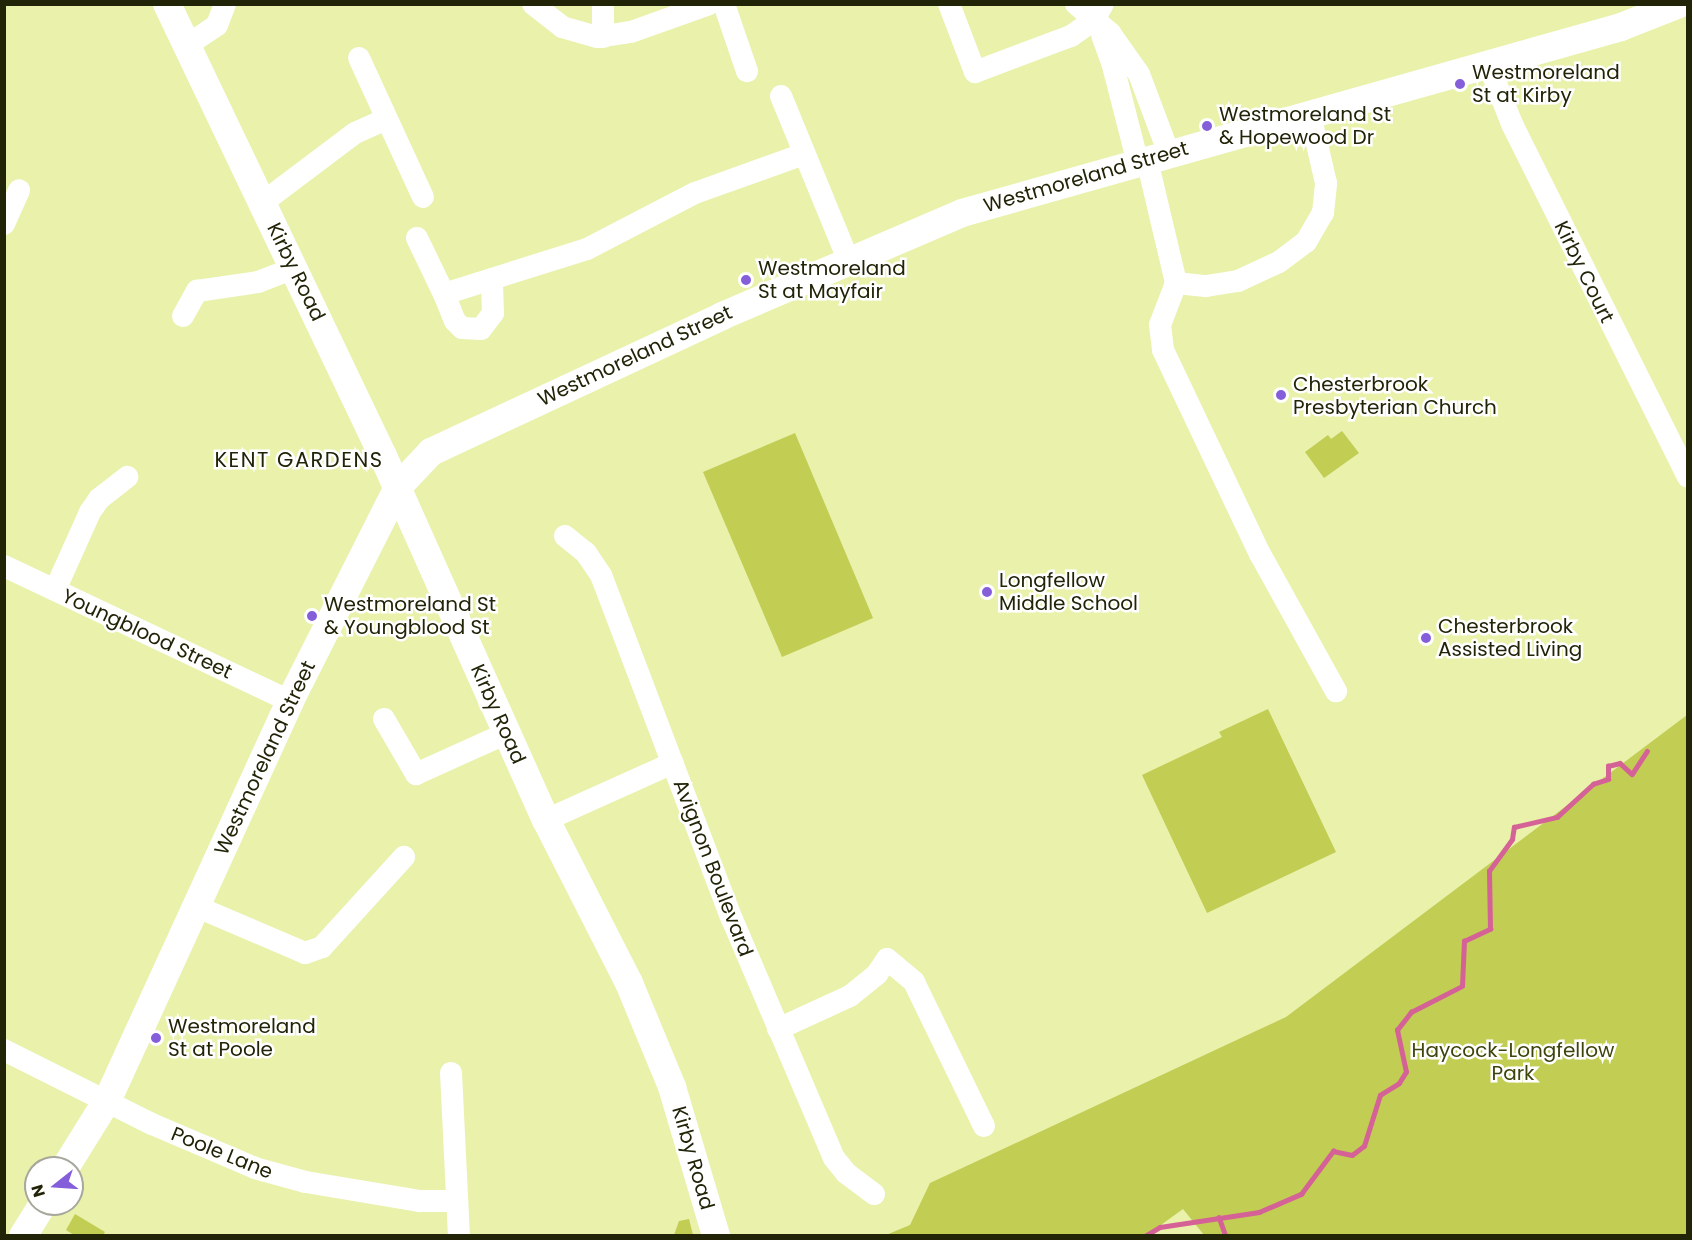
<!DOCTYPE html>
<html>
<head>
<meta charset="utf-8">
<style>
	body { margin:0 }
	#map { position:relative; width:1692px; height:1240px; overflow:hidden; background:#e9f1ab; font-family:Poppins,sans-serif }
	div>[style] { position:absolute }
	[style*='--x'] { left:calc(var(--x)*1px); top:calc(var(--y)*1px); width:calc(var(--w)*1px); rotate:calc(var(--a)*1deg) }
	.green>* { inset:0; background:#c2cd54 }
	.stream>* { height:4.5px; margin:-2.25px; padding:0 2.25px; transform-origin:2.25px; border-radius:2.25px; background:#d56296 }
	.minor>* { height:22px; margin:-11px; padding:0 11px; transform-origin:11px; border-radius:11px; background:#fff }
	.major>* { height:28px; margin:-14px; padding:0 14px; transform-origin:14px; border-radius:14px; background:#fff }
	.dots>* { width:16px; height:16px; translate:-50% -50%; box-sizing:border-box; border:3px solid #fff; border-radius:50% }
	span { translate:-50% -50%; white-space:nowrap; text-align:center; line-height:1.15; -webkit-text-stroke:5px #fff; paint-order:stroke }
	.poi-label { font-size:20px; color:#222408 }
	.left { translate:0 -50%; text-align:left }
	.street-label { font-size:20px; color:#222408 }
	.park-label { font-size:20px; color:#3f430c }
	.neighbourhood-label { font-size:21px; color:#222408; letter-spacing:1.5px }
	.frame { position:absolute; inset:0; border:6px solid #222408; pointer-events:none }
	.north { position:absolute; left:24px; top:1156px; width:60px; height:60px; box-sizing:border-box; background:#fff; border:2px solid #a7a79c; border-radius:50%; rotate:253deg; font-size:16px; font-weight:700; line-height:24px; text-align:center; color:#222408 }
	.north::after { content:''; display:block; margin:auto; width:21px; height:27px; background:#845fd9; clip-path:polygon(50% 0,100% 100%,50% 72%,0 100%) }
</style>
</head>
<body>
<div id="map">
	<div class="green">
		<i style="clip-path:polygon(1342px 431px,1359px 453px,1324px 478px,1305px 452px,1328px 435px,1331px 439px)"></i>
		<i style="clip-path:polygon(795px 433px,873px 618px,782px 657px,703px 472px)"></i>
		<i style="clip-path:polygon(1268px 709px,1336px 852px,1207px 913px,1142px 775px,1222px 737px,1219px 732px)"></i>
		<i style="clip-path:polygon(1687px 715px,1687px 1235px,1204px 1235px,1183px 1209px,1147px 1235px,886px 1235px,910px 1225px,930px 1183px,1286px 1017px)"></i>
		<i style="clip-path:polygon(75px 1214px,105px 1232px,103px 1235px,74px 1235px,66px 1230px)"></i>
		<i style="clip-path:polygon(689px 1219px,693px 1235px,674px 1235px,679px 1221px)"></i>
	</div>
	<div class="stream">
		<i style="--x:1219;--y:1217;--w:20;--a:70"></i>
		<i style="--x:1145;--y:1236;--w:17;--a:-31"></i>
		<i style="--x:1160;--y:1227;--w:100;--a:-8.6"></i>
		<i style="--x:1259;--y:1212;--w:46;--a:-23.2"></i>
		<i style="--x:1301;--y:1194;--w:54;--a:-53.3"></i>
		<i style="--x:1333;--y:1151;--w:19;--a:12"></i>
		<i style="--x:1352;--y:1155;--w:15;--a:-37"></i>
		<i style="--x:1364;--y:1146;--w:53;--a:-72.6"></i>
		<i style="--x:1380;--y:1095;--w:22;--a:-32"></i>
		<i style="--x:1399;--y:1083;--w:13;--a:-58"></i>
		<i style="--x:1406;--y:1072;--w:43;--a:-102.1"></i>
		<i style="--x:1397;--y:1030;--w:23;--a:-52"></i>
		<i style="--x:1411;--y:1012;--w:57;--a:-27"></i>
		<i style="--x:1462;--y:986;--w:45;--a:-87.5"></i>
		<i style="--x:1464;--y:941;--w:29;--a:-25"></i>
		<i style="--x:1490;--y:929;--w:58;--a:-91"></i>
		<i style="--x:1489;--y:871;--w:39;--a:-54"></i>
		<i style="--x:1512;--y:839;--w:12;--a:-81"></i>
		<i style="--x:1514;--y:827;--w:44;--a:-13.1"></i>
		<i style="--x:1557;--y:817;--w:49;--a:-42.5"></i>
		<i style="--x:1593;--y:784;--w:16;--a:-18"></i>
		<i style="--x:1608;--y:779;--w:13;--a:-90"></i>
		<i style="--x:1608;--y:766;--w:12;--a:-14"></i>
		<i style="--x:1620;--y:763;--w:16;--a:43"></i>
		<i style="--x:1632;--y:774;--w:27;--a:-57"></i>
	</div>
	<div class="minor">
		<i style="--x:533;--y:4;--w:37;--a:38"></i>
		<i style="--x:562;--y:27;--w:37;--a:16"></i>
		<i style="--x:598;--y:37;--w:33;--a:-9"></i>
		<i style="--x:631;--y:32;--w:83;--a:-19.7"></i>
		<i style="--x:603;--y:4;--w:33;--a:90"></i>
		<i style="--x:724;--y:4;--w:71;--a:71.1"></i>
		<i style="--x:949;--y:4;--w:73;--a:69.1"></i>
		<i style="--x:975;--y:72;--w:103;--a:-20.6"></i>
		<i style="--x:1071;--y:36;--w:28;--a:-35"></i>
		<i style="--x:1094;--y:20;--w:18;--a:-61"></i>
		<i style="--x:1076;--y:4;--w:45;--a:40.5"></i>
		<i style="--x:1110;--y:33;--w:50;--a:54.7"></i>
		<i style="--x:1139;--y:74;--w:85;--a:69.4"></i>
		<i style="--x:1102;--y:35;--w:29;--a:70"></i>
		<i style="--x:1112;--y:62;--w:104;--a:75.6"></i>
		<i style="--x:186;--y:46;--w:37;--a:-34"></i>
		<i style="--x:217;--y:25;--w:22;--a:-69"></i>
		<i style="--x:359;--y:58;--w:153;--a:65.3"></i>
		<i style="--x:1488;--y:63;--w:66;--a:68.5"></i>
		<i style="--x:1512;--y:124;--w:394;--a:63.5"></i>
		<i style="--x:781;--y:96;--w:176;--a:67.7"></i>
		<i style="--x:1147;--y:160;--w:126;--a:76.7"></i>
		<i style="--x:1176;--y:283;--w:45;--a:110.9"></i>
		<i style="--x:1160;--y:325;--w:25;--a:83"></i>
		<i style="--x:1163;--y:350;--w:226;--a:64.6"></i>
		<i style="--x:1260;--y:554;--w:157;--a:61"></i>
		<i style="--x:262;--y:203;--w:116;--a:-37"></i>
		<i style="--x:355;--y:133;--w:34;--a:-24"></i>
		<i style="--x:4;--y:224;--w:37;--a:-66"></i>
		<i style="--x:417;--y:238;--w:62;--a:64.3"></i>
		<i style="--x:444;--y:294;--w:150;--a:-17.5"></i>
		<i style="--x:587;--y:249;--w:122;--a:-27.4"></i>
		<i style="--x:695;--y:193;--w:116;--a:-19.7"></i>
		<i style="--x:1176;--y:283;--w:30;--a:6"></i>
		<i style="--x:1206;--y:286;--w:32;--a:-9"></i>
		<i style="--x:1238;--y:281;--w:45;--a:-24.9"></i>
		<i style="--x:1279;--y:262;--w:34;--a:-37"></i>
		<i style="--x:1306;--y:242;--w:34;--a:-60"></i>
		<i style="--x:1323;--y:213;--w:30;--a:-84"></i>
		<i style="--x:1326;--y:183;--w:71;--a:-103.1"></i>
		<i style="--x:444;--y:294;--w:29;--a:68"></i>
		<i style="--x:455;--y:321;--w:10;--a:45"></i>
		<i style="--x:462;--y:328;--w:19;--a:3"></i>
		<i style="--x:481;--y:329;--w:20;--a:-53"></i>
		<i style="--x:493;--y:313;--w:34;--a:-92"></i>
		<i style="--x:183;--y:316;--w:29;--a:-61"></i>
		<i style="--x:197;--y:291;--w:62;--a:-8.4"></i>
		<i style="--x:258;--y:282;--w:39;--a:-21"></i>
		<i style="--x:565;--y:536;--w:27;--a:39"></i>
		<i style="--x:586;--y:553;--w:27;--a:56"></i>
		<i style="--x:601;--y:575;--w:368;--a:69.2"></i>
		<i style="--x:732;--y:919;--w:260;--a:66.9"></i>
		<i style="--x:834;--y:1158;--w:19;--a:51"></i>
		<i style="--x:846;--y:1173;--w:35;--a:37"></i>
		<i style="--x:4;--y:566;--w:316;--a:25.3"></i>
		<i style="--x:55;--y:590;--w:85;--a:-65.8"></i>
		<i style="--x:90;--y:512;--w:16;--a:-55"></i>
		<i style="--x:99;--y:499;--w:36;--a:-38"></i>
		<i style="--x:384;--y:719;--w:64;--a:59.8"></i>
		<i style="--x:416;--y:774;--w:100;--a:-24.3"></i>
		<i style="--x:546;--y:820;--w:139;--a:-24.2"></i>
		<i style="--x:195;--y:906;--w:120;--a:23.1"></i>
		<i style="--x:305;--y:953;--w:18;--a:-19"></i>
		<i style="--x:322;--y:947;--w:122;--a:-47.7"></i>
		<i style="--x:778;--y:1029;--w:79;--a:-24.6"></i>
		<i style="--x:850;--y:996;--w:35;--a:-39"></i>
		<i style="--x:877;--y:974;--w:18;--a:-56"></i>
		<i style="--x:887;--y:959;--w:35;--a:40"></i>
		<i style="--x:914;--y:982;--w:160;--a:64.1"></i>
		<i style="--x:4;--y:1050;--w:165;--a:26.6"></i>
		<i style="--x:152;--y:1124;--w:112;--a:23.1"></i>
		<i style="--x:255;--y:1168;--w:53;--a:15.4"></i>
		<i style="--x:306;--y:1182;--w:116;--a:9.5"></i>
		<i style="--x:420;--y:1201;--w:37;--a:0"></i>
		<i style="--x:451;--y:1073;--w:163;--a:87.2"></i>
	</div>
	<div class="major">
		<i style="--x:167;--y:4;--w:501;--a:64.46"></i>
		<i style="--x:383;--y:456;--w:399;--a:65.9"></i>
		<i style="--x:546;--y:820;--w:183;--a:63"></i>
		<i style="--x:629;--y:983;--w:113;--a:67.5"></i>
		<i style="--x:672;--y:1087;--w:155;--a:73.5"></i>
		<i style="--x:65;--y:1168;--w:81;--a:-58.1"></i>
		<i style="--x:108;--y:1099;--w:438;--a:-65.4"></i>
		<i style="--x:290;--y:701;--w:240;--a:-63.2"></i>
		<i style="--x:398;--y:487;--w:48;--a:-46.7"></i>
		<i style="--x:431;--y:452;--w:321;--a:-25"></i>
		<i style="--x:722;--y:316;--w:261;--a:-23.2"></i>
		<i style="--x:962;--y:213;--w:685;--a:-15.76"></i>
		<i style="--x:1621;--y:27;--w:62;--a:-21.6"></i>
		<i style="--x:23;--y:1236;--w:38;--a:-58"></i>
	</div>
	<div class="dots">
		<i style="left:1460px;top:84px;background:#845fd9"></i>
		<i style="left:1207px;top:126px;background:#845fd9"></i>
		<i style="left:746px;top:280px;background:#845fd9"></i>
		<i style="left:1281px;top:395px;background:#845fd9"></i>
		<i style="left:987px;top:592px;background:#845fd9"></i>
		<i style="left:312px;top:616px;background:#845fd9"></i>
		<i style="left:1426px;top:638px;background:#845fd9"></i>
		<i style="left:156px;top:1038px;background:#845fd9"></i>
	</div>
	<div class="poi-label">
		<span class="left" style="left:1472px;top:84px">Westmoreland<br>St at Kirby</span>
		<span class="left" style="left:1219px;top:126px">Westmoreland St<br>&amp; Hopewood Dr</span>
		<span class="left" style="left:758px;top:280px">Westmoreland<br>St at Mayfair</span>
		<span class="left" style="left:1293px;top:396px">Chesterbrook<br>Presbyterian Church</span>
		<span class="left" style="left:999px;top:592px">Longfellow<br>Middle School</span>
		<span class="left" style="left:324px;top:616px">Westmoreland St<br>&amp; Youngblood St</span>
		<span class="left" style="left:1438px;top:638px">Chesterbrook<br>Assisted Living</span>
		<span class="left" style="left:168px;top:1038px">Westmoreland<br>St at Poole</span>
	</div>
	<div class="street-label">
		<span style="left:1086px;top:177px;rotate:-16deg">Westmoreland Street</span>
		<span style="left:296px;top:272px;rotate:64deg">Kirby Road</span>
		<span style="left:1584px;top:272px;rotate:64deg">Kirby Court</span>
		<span style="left:635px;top:356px;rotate:-25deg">Westmoreland Street</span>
		<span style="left:147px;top:634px;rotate:25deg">Youngblood Street</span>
		<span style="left:498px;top:714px;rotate:66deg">Kirby Road</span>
		<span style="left:265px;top:758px;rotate:-65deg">Westmoreland Street</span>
		<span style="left:713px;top:868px;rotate:69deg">Avignon Boulevard</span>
		<span style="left:222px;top:1153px;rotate:22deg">Poole Lane</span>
		<span style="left:693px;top:1158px;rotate:74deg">Kirby Road</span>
	</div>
	<div class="park-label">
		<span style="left:1513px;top:1062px">Haycock-Longfellow<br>Park</span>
	</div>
	<div class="neighbourhood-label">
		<span style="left:299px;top:460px">KENT GARDENS</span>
	</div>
	<div class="frame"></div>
	<div class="north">N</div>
</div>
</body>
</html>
